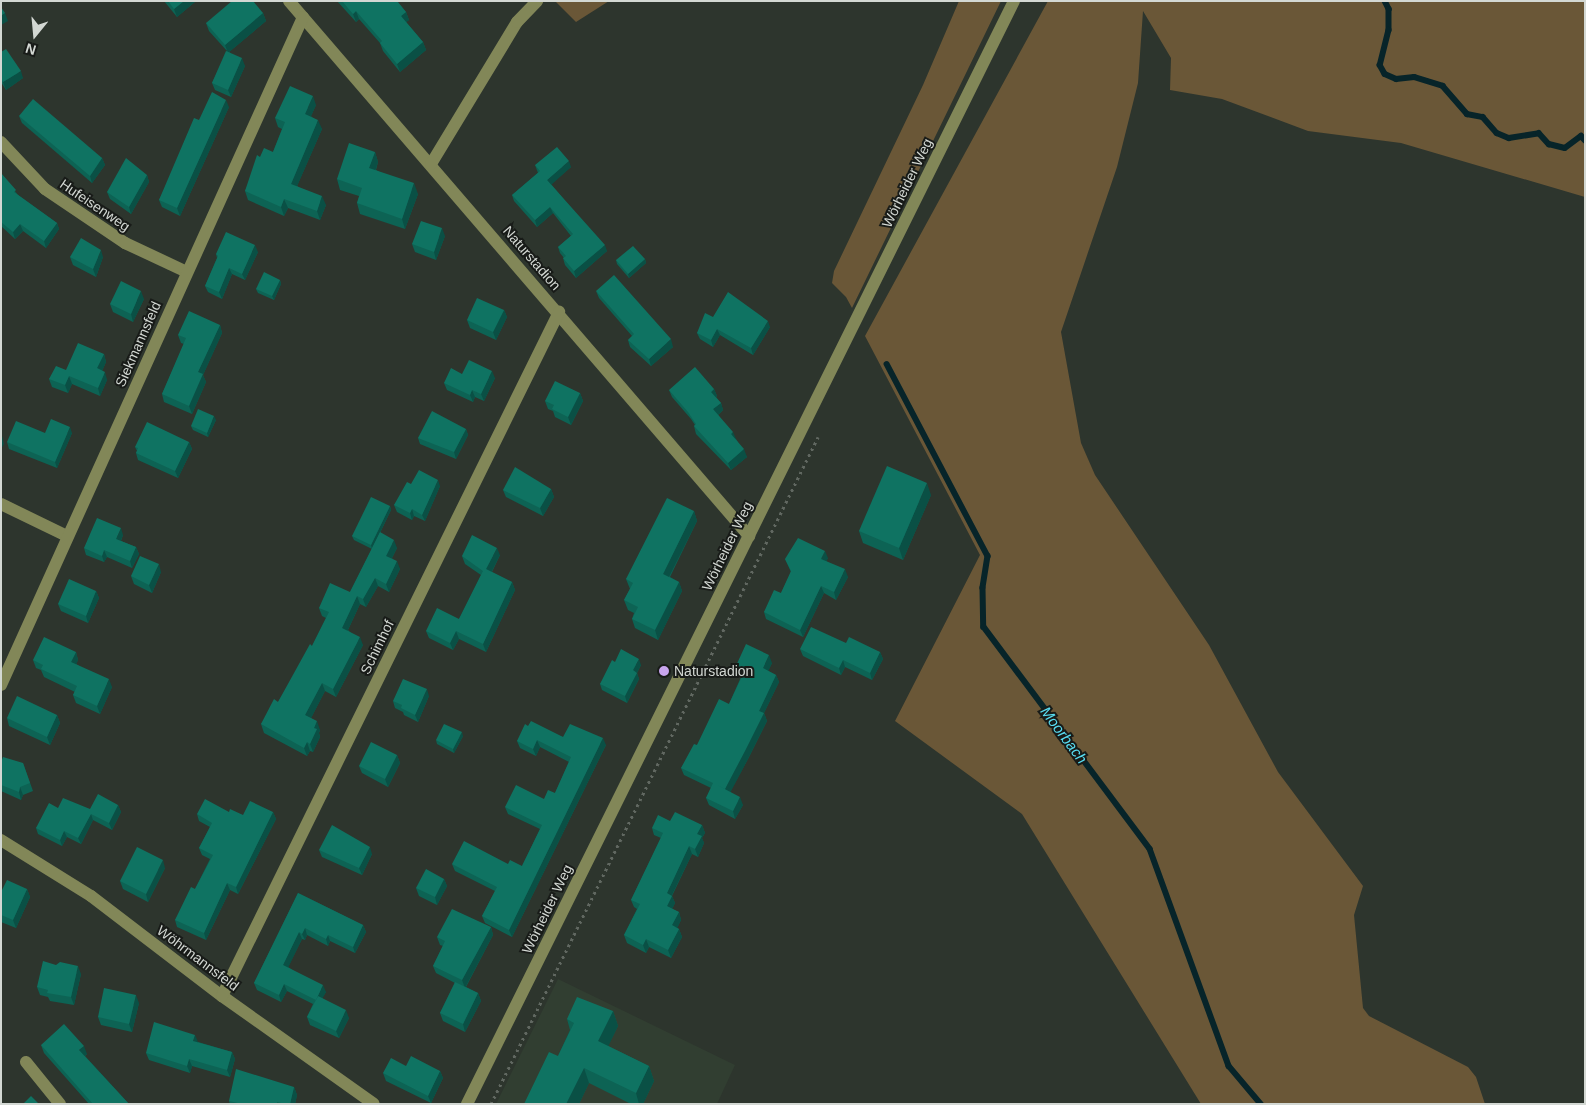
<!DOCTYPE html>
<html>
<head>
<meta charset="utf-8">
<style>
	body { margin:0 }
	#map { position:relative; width:1586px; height:1105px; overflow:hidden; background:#2d352d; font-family:Helvetica,sans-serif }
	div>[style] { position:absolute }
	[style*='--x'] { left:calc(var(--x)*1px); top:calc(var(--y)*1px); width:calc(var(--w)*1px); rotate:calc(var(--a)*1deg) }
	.built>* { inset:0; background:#313e31 }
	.green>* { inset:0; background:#6a5737 }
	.stream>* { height:5.5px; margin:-2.75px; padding:0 2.75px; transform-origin:2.75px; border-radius:2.75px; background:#072429 }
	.path>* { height:3px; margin-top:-1.5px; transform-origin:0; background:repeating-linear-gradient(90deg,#616861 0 2.5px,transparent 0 6.5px) }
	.minor>* { height:12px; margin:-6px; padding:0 6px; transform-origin:6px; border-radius:6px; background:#828758 }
	.wall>* { inset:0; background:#0d6354 }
	.shaded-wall>* { inset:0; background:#0a5045 }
	.building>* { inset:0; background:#0f7362 }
	.dots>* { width:14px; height:14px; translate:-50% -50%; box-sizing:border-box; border:2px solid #181b18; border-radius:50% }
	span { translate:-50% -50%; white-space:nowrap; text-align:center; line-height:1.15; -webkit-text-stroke:4px #181b18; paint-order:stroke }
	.street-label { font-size:14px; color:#d3d8d3 }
	.poi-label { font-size:14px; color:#d3d8d3 }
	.left { translate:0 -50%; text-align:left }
	.water-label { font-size:15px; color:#58ddf2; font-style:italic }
	.frame { position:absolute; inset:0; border:2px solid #d3d8d3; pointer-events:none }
	.north { position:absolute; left:10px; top:10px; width:50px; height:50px; -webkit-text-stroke:4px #181b18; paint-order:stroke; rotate:197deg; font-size:14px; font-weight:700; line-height:20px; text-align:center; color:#d3d8d3 }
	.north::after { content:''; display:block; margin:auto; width:18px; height:22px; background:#d3d8d3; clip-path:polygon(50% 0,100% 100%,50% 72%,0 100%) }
</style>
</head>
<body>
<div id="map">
	<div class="built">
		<i style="clip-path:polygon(558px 979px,735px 1065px,717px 1104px,496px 1104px)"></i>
	</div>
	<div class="green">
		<i style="clip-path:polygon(555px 1px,609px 1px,576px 22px)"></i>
		<i style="clip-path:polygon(959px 1px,1001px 1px,852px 308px,846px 297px,832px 283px,834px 271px,923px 85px)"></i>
		<i style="clip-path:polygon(1048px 1px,1585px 1px,1585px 197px,1401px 143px,1308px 131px,1222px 99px,1170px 90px,1171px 58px,1143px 11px,1138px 83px,1117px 167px,1061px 332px,1081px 443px,1095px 475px,1209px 645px,1278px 772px,1363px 886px,1354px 915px,1363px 1008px,1369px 1016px,1468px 1067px,1476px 1077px,1485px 1104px,1201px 1104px,1022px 814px,895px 721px,980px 555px,865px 336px)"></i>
	</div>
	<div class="stream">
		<i style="--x:1385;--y:1;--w:9;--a:63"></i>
		<i style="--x:1389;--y:9;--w:21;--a:90"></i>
		<i style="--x:1389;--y:30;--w:36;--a:104"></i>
		<i style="--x:1380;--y:65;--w:10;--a:61"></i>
		<i style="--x:1385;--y:74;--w:12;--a:24"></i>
		<i style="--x:1396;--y:79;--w:18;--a:-6"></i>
		<i style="--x:1414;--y:77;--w:30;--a:17"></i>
		<i style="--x:1443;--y:86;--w:37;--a:49"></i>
		<i style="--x:1467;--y:114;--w:16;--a:11"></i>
		<i style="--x:1483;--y:117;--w:21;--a:49"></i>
		<i style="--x:1497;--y:133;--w:13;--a:23"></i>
		<i style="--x:1509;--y:138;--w:30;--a:-9"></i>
		<i style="--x:1539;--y:133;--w:15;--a:48"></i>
		<i style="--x:1549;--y:144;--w:16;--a:14"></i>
		<i style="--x:1565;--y:148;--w:20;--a:-37"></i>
		<i style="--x:1581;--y:136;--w:6;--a:45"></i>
		<i style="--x:887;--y:364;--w:217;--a:62.3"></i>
		<i style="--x:988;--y:556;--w:32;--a:99"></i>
		<i style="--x:983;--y:588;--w:39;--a:89"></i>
		<i style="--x:984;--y:627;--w:277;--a:53.2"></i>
		<i style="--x:1150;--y:849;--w:231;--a:70"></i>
		<i style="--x:1229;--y:1066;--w:50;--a:49.9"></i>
	</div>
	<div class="path">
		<i style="--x:491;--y:1104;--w:743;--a:-63.88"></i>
	</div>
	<div class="minor">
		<i style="--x:289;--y:1;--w:706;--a:49.31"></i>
		<i style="--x:1;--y:142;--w:64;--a:46.9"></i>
		<i style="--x:45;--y:189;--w:97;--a:34"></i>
		<i style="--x:125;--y:243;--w:68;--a:25.1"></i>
		<i style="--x:431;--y:164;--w:166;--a:-58.8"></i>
		<i style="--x:517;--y:22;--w:29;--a:-46"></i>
		<i style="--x:1;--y:504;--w:73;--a:25.9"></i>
		<i style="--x:1;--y:685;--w:733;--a:-65.67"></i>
		<i style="--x:1;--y:840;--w:106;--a:31.9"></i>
		<i style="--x:91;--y:896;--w:165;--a:37.4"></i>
		<i style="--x:222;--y:996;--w:186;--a:35.4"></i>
		<i style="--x:222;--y:996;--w:763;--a:-63.77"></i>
		<i style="--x:26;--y:1062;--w:54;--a:51"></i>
		<i style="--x:467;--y:1104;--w:1231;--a:-63.62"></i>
	</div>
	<div class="wall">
		<i style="clip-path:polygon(164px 1px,196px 1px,177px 17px)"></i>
		<i style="clip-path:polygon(337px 1px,397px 1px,406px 12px,409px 20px,406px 22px,423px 42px,426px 50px,400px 72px,383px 51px,380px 43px,359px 19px,356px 22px)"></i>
		<i style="clip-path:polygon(263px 13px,266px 21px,229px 52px,245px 66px,231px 97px,215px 90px,212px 83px,227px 51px,209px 31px,206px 23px)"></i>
		<i style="clip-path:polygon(1px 52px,23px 78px,6px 90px,1px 82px)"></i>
		<i style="clip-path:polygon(316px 105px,311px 116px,322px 129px,297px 186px,326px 205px,320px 220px,288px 208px,284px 216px,248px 200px,245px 191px,260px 157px,273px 152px,282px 129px,278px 127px,275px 118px)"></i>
		<i style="clip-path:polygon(229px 107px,180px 216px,162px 207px,159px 200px,199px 120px)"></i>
		<i style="clip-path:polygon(19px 116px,102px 158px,105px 165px,92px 183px,22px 123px)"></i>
		<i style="clip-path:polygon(375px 152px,378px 162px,376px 170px,418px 194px,405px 229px,360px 214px,357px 203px,359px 196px,340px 190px,337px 179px)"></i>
		<i style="clip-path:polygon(535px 165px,571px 167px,551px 184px,607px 251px,576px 278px,565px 265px,563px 258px,564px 258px,560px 253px,558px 247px,571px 236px,553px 213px,537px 227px,514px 201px,512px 195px,538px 173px)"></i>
		<i style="clip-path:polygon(1px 173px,18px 195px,57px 223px,59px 229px,46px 248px,23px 231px,15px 239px,1px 226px)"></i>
		<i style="clip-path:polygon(147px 175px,149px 182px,131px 214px,110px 199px,107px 192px)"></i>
		<i style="clip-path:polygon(445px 236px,436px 260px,415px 252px,412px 244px)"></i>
		<i style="clip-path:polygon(258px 252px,245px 280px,232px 274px,222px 299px,208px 292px,205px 286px,217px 258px,216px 254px)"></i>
		<i style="clip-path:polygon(70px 257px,103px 257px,96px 277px,73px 265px)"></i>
		<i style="clip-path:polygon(645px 259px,646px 263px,629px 278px,617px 264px,616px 260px)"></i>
		<i style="clip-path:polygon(280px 280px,281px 284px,274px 300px,258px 293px,256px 289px)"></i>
		<i style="clip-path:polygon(596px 291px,673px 347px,651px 366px,630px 347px,628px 340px,632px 336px,599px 298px)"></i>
		<i style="clip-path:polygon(144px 299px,133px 322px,113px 312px,110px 304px)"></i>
		<i style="clip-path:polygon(504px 310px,507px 317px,496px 340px,470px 328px,467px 320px)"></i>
		<i style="clip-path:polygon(713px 317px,770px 327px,753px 355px,720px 335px,713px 347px,700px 339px,697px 333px)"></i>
		<i style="clip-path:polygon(220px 325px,222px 333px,203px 375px,206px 382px,192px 414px,164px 402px,162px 394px,184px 344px,181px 343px,178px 335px)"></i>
		<i style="clip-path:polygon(104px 354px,106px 362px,102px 371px,107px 380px,100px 396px,72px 384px,68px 393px,52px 387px,49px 379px)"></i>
		<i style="clip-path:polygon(462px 374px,495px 378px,484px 401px,475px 397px,473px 402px,447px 390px,444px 383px)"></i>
		<i style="clip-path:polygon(714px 389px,717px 396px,716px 397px,721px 403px,723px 410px,718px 415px,736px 439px,747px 457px,731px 470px,696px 434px,694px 426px,695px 425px,691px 419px,672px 397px,669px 390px)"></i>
		<i style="clip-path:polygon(580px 393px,583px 401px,571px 425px,555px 417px,553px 411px,548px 409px,545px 401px)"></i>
		<i style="clip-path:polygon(216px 420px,208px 437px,193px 430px,191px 426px)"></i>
		<i style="clip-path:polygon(466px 429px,468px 435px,456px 459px,420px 444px,418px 438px)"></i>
		<i style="clip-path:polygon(45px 433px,72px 433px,57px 468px,9px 449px,7px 442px)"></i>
		<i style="clip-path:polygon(189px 442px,192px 449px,178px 478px,138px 460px,136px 453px,137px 451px,135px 447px)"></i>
		<i style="clip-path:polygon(411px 484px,440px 486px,425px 521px,414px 516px,412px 520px,397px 512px,394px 505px)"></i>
		<i style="clip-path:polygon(551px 489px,554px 497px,543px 516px,506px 497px,503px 490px)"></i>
		<i style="clip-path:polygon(931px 495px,903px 560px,863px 543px,859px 531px)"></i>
		<i style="clip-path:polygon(390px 506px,391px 510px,380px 533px,397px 548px,392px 558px,400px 569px,389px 592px,378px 586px,366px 607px,360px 604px,348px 630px,363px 645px,336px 697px,325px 691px,311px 718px,320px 730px,319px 733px,320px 737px,313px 752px,310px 751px,307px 756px,264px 733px,261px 724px,278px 702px,312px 646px,326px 618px,322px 616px,319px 608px,350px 592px,372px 549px,354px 540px,352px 536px)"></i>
		<i style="clip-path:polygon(694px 511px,697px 521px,670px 577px,679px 582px,682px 591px,658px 640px,635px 628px,632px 619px,634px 613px,628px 610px,624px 600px,630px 589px,626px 579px)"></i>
		<i style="clip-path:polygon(123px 535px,121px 541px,136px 547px,139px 554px,132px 568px,107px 557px,104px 562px,86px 555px,84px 548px)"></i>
		<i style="clip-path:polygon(500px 555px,492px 572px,512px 582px,515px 590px,486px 652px,459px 639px,453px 650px,429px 638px,426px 631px,459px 619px,481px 575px,465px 564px,462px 556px)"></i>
		<i style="clip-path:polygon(828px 558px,826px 561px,848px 577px,836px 600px,824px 593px,803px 637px,766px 619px,764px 612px,781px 593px,791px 572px,785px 559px)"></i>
		<i style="clip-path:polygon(161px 572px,152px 593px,134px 584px,131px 576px)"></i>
		<i style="clip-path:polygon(96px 591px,99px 598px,88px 623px,61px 611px,58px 604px)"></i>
		<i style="clip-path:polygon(846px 643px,880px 652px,883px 659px,872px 680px,845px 667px,841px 675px,803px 656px,800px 649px)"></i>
		<i style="clip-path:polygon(76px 652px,78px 660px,76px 664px,112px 687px,100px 714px,76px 703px,73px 695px,75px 692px,44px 677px,41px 670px,36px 668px,33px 660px)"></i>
		<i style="clip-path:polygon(615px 662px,641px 665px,637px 673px,639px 679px,627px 703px,602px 690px,600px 684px)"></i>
		<i style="clip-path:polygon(772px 663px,768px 671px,776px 675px,779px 682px,764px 713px,767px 721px,748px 759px,730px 792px,743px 805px,735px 819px,709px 805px,706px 798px,711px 788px,684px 775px,681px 768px,697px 745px,729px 704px,741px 677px,737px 675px,735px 668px)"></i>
		<i style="clip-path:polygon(429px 696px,418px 722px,404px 715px,403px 712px,395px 708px,393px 701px)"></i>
		<i style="clip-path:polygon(57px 715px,60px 723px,50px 745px,9px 726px,7px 718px)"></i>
		<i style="clip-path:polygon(528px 726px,563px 737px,606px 745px,512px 937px,485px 923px,482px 916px,495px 891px,455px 871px,452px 864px,508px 864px,522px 866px,540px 829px,508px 814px,505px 807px,544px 799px,555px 793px,569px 762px,540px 747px,536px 756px,520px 748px,517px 741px)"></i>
		<i style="clip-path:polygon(463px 736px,454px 753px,437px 744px,436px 740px)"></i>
		<i style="clip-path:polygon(397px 755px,400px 763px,388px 787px,362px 773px,359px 766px)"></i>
		<i style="clip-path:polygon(1px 762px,23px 763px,33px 791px,23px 795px,21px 800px,1px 791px)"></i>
		<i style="clip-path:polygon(118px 805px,121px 812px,112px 830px,93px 820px,81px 844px,67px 837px,62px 846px,38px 834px,36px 828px,58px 808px,90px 809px)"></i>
		<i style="clip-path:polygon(229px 812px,243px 815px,273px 812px,276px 819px,238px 894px,230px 890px,206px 940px,177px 927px,175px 920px,195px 889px,210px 859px,202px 855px,199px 848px,210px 827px,199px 821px,197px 814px)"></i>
		<i style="clip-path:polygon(670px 821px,702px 825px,705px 833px,702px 838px,704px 843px,698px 857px,692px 854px,672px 896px,675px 903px,672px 909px,679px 912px,681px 920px,677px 928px,679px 929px,682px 937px,671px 958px,649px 947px,646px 953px,627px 943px,624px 935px,637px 909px,634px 907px,631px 900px,661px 838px,654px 835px,652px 828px)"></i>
		<i style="clip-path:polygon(319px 850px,372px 854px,362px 875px,322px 857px)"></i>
		<i style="clip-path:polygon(165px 868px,148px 902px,123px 889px,120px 881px)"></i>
		<i style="clip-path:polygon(444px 879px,447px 886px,437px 905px,419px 896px,416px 888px)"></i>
		<i style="clip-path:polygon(27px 889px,30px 897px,16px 928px,1px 922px,1px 892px)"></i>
		<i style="clip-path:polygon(298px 893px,363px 925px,366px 932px,355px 953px,330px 941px,328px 946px,307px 935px,305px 940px,302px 939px,288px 967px,326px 992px,322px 998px,349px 1018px,339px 1038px,310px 1025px,307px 1017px,313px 1004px,287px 991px,281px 1002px,257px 990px,254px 983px)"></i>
		<i style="clip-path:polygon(491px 927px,493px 935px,466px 987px,478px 993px,481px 1001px,465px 1032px,443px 1021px,440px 1013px,455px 983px,436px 973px,433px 966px,443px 946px,440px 945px,437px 937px)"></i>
		<i style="clip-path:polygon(56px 965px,81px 974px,74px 1005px,50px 1001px,48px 997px,40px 995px,37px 987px)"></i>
		<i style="clip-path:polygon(139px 1003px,132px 1032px,101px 1025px,98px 1017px)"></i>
		<i style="clip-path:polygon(613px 1011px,618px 1026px,608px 1046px,649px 1066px,654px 1081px,643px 1104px,631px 1104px,589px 1083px,579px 1104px,524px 1104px,558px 1056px,570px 1030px,567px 1019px)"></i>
		<i style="clip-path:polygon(198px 1042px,232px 1052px,235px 1059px,230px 1077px,192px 1066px,190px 1073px,149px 1060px,146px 1053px)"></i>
		<i style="clip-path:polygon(41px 1045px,87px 1054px,85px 1056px,129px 1104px,89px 1104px,44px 1053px)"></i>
		<i style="clip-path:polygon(406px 1066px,440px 1071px,443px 1078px,431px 1103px,386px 1081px,383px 1073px)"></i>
		<i style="clip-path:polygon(294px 1087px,297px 1095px,295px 1104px,230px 1104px,229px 1101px)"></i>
	</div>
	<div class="shaded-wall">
		<i style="clip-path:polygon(184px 1px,196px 1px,177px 17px,174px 9px)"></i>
		<i style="clip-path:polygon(356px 11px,359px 19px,356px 22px,353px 14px)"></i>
		<i style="clip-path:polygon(406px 12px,409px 20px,404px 24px,401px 16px)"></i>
		<i style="clip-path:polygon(5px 13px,8px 21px,1px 25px,1px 16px)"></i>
		<i style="clip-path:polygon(263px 13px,266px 21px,228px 53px,225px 45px)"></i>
		<i style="clip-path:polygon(423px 42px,426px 50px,400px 72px,397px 64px)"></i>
		<i style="clip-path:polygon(242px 58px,245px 66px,231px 97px,228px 90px)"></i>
		<i style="clip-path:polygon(21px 71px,23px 78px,6px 90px,3px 82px)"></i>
		<i style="clip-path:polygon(313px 96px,316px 105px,308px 123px,305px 114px)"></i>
		<i style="clip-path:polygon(226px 100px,229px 107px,180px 216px,177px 208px)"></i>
		<i style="clip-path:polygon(318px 120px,322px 129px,294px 193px,291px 184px)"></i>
		<i style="clip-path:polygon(375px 152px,378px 162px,373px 178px,369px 168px)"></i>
		<i style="clip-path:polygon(102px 158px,105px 165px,92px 183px,90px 176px)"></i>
		<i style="clip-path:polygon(569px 161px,571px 167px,550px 186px,547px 180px)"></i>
		<i style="clip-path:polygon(147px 175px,149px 182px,131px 214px,129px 207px)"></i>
		<i style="clip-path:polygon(414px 183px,418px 194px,405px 229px,402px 219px)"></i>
		<i style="clip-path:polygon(322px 196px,326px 205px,320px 220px,317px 211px)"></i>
		<i style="clip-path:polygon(284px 199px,288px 208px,284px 216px,281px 207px)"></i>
		<i style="clip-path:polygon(550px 207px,553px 213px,537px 227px,535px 220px)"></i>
		<i style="clip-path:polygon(57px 223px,59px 229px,46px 248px,44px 241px)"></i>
		<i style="clip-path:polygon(20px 224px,23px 231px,15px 239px,13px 232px)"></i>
		<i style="clip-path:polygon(442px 228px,445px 236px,436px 260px,434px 252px)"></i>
		<i style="clip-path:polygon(255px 245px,258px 252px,245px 280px,242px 274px)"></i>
		<i style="clip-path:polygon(605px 245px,607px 251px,576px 278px,574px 271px)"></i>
		<i style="clip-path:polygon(101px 250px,103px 257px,96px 277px,93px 269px)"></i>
		<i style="clip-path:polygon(645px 259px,646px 263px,629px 278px,628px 274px)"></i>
		<i style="clip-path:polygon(229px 268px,232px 274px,222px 299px,219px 292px)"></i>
		<i style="clip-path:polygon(280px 280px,281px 284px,274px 300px,272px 296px)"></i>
		<i style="clip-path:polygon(141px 291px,144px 299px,133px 322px,131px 314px)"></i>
		<i style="clip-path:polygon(504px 310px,507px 317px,496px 340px,493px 332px)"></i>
		<i style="clip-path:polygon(768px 321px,770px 327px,753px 355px,751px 348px)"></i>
		<i style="clip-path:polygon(220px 325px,222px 333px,203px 375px,206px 382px,192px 414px,189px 406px,198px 372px)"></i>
		<i style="clip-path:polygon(717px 329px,720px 335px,713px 347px,711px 340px)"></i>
		<i style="clip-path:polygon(671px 339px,673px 347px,651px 366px,649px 359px)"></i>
		<i style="clip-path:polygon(104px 354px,106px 362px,100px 376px,97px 368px)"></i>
		<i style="clip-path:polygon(492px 371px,495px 378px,484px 401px,481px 394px)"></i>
		<i style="clip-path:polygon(105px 372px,107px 380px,100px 396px,98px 388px)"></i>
		<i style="clip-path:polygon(69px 376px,72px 384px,68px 393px,65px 385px)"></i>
		<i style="clip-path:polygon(714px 389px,717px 396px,714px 399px,711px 392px)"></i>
		<i style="clip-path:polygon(472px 390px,475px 397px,473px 402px,470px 395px)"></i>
		<i style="clip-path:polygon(580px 393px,583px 401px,571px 425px,568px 417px)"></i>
		<i style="clip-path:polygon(721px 403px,723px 410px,716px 417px,713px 409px)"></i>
		<i style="clip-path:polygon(214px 416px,216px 420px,208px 437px,207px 433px)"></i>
		<i style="clip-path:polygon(70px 427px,72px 433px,57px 468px,55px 462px)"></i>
		<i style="clip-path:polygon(466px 429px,468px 435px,456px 459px,454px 452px)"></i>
		<i style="clip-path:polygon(733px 432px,736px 439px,734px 441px,731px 434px)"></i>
		<i style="clip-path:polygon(2px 436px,4px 444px,1px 449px,1px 437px)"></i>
		<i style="clip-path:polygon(189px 442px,192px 449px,178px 478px,175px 471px)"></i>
		<i style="clip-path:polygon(744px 449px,747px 457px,731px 470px,728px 463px)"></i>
		<i style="clip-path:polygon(438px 480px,440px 486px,425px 521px,422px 515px)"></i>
		<i style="clip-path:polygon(927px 483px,931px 495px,903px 560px,899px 548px)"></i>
		<i style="clip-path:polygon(551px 489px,554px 497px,543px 516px,540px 508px)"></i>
		<i style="clip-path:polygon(390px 506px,391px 510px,372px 549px,371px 545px)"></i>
		<i style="clip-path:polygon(412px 509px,414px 516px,412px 520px,410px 513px)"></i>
		<i style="clip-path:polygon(694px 511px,697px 521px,666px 583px,663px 574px)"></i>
		<i style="clip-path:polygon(121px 528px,123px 535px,119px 545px,116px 539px)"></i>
		<i style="clip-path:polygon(394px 540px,397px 548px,389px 564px,386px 556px)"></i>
		<i style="clip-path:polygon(136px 547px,139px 554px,132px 568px,130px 561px)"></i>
		<i style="clip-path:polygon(497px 548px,500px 555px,489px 577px,486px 569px)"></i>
		<i style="clip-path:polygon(104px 550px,107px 557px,104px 562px,102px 556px)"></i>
		<i style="clip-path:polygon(825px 551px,828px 558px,824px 566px,821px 559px)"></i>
		<i style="clip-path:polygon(397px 561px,400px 569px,389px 592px,386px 584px)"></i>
		<i style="clip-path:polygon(159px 564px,161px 572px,152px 593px,149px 585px)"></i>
		<i style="clip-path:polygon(845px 569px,848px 577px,836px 600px,834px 592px)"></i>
		<i style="clip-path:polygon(375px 578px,378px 586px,366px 607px,363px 599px)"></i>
		<i style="clip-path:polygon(512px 582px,515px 590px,486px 652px,483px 644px)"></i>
		<i style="clip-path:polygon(679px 582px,682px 591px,658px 640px,655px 630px)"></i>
		<i style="clip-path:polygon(821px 586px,824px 593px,803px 637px,800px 630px)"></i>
		<i style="clip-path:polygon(96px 591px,99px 598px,88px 623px,86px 616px)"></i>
		<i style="clip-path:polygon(357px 596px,360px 604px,345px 636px,342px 628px)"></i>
		<i style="clip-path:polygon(456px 631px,459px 639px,453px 650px,450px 643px)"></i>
		<i style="clip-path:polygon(360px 637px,363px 645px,336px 697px,333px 689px)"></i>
		<i style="clip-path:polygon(76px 652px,78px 660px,74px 670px,71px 662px)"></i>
		<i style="clip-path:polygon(880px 652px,883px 659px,872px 680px,870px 673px)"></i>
		<i style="clip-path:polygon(769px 655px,772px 663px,766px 676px,763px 668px)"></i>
		<i style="clip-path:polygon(639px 659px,641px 665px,637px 673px,639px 679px,627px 703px,625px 696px,633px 670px)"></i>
		<i style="clip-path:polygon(843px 660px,845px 667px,841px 675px,839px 668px)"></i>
		<i style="clip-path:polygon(776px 675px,779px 682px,764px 713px,767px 721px,748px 759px,728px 797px,725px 789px,759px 711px)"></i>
		<i style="clip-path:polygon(109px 679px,112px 687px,100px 714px,97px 706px)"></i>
		<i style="clip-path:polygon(322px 683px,325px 691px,308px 724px,305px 715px)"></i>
		<i style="clip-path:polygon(427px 689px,429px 696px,418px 722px,415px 715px)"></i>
		<i style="clip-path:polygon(57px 715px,60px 723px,50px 745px,47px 737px)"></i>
		<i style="clip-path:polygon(317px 721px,320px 730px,319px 733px,320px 737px,313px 752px,310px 744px,314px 728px)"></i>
		<i style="clip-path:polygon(462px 732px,463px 736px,454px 753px,453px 749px)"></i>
		<i style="clip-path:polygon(603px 738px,606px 745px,512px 937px,509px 930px)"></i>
		<i style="clip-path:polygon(537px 740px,540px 747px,536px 756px,533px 749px)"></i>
		<i style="clip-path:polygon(307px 742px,310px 751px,307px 756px,304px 748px)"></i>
		<i style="clip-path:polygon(397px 755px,400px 763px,388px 787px,385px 779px)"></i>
		<i style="clip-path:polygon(20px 787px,23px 795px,21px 800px,19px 792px)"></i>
		<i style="clip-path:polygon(740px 797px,743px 805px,735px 819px,733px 811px)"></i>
		<i style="clip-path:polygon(118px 805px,121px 812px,112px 830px,109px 823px)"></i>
		<i style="clip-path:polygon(273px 812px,276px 819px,238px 894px,236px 887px)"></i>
		<i style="clip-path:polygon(91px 814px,93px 820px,81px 844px,78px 838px)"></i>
		<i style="clip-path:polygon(702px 825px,705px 833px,702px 838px,704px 843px,698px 857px,695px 849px,697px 834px)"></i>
		<i style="clip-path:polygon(64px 831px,67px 837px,62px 846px,60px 840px)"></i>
		<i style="clip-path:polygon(689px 846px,692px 854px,669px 901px,667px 893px)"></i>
		<i style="clip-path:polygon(370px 847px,372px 854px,362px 875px,359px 868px)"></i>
		<i style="clip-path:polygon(163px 860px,165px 868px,148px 902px,146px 894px)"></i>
		<i style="clip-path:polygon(444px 879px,447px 886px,437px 905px,435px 897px)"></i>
		<i style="clip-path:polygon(227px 883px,230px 890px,206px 940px,204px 933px)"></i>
		<i style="clip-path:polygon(27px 889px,30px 897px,16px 928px,13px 920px)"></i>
		<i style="clip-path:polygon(672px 896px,675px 903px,670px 914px,667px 906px)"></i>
		<i style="clip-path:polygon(679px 912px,681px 920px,675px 933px,672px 925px)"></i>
		<i style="clip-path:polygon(363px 925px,366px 932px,355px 953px,353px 947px)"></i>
		<i style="clip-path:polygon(491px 927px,493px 935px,465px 988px,462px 980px)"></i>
		<i style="clip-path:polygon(305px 928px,307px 935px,305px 940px,302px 934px)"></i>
		<i style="clip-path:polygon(679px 929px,682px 937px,671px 958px,668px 950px)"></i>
		<i style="clip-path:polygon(299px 932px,302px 939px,286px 972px,283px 965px)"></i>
		<i style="clip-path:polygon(328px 935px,330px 941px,328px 946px,326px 939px)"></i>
		<i style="clip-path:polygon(646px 939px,649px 947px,646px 953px,643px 945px)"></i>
		<i style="clip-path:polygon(78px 966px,81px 974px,74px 1005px,71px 997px)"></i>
		<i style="clip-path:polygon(284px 984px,287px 991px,281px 1002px,279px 995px)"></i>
		<i style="clip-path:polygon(323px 985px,326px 992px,318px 1007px,316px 1000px)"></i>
		<i style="clip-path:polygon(478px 993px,481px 1001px,465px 1032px,463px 1024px)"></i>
		<i style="clip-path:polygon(136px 995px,139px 1003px,132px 1032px,129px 1024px)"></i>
		<i style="clip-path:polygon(346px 1010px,349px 1018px,339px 1038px,336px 1031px)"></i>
		<i style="clip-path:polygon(613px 1011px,618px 1026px,603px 1057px,598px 1041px)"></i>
		<i style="clip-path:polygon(195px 1035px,198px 1042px,196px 1049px,193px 1041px)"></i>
		<i style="clip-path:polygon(84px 1046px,87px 1054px,82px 1058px,79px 1050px)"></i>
		<i style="clip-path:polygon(232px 1052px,235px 1059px,230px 1077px,227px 1070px)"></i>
		<i style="clip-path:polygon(189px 1059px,192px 1066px,190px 1073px,187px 1066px)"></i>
		<i style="clip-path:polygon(649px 1066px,654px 1081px,643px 1104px,639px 1104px,636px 1093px)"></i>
		<i style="clip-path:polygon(584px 1068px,589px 1083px,579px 1104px,566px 1104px)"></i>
		<i style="clip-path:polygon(440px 1071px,443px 1078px,431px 1103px,428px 1096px)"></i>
		<i style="clip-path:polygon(294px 1087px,297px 1095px,295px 1104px,290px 1104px)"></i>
	</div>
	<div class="building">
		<i style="clip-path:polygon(168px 1px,184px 1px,174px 9px)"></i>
		<i style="clip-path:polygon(232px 1px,253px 1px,263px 13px,225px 45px,206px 23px)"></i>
		<i style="clip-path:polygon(342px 1px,397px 1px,406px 12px,401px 16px,423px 42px,397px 64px,380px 43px,382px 41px,356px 11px,353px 14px)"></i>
		<i style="clip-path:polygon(1px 7px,5px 13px,1px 16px)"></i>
		<i style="clip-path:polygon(6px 49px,21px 71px,3px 82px,1px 79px,1px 52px)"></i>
		<i style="clip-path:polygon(226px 51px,242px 58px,228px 90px,212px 83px)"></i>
		<i style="clip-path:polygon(290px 86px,313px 96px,305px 114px,318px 120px,291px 184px,322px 196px,317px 211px,284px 199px,281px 207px,245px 191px,257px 155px,260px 157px,264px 148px,273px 152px,285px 122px,275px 118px)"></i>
		<i style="clip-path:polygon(212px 92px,226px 100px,177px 208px,159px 200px,194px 118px,199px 120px)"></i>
		<i style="clip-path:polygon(33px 99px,102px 158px,90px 176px,19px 116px)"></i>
		<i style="clip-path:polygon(349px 143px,375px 152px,369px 168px,414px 183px,402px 219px,357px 203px,362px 188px,337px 179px)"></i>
		<i style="clip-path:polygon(557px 147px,569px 161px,547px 180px,605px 245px,574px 271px,563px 258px,566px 256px,558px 247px,573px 234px,550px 207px,535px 220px,512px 195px,540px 171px,535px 165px)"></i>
		<i style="clip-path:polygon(126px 158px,147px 175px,129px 207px,107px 192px)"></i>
		<i style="clip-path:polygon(1px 173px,16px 190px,14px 192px,57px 223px,44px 241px,20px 224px,13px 232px,1px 222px)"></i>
		<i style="clip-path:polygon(421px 221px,442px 228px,434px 252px,412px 244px)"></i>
		<i style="clip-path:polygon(226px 232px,255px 245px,242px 274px,229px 268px,219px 292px,205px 286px,218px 256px,216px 254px)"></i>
		<i style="clip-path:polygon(81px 238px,101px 250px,93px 269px,70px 257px)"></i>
		<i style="clip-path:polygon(633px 246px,645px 259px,628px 274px,616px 260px)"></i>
		<i style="clip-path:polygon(264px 272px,280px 280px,272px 296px,256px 289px)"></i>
		<i style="clip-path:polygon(614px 275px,671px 339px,649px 359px,628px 340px,634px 334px,596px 291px)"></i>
		<i style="clip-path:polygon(121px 281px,141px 291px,131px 314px,110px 304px)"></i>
		<i style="clip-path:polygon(728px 292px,768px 321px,751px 348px,717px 329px,711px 340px,697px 333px,705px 313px,713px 317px)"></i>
		<i style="clip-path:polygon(477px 298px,504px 310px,493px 332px,467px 320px)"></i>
		<i style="clip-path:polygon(189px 311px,220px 325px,198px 372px,203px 374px,189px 406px,162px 394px,186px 338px,178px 335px)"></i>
		<i style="clip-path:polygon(78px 343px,104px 354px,97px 368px,105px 372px,98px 388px,69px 376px,65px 385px,49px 379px,56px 366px,66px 370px)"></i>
		<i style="clip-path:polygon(469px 360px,492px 371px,481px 394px,472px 390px,470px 395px,444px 383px,451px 368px,462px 374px)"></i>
		<i style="clip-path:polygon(695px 367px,714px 389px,711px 392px,721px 403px,713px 409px,733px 432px,731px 434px,744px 449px,728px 463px,694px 426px,696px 424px,688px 412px,669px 390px)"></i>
		<i style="clip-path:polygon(555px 381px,580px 393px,568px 417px,552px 409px,554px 405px,545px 401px)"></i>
		<i style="clip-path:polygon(198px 409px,214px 416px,207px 433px,191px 426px)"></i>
		<i style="clip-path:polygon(432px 411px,466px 429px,454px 452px,418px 438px)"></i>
		<i style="clip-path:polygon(51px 419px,70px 427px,55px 462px,7px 442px,16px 421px,45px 433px)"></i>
		<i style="clip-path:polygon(147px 422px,189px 442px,175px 471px,136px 453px,138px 448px,135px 447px)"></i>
		<i style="clip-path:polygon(887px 466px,927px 483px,899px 548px,859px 531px)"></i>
		<i style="clip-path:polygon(515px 467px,551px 489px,540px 508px,503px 490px)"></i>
		<i style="clip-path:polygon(419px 470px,438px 480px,422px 515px,412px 509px,410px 513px,394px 505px,407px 482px,411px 484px)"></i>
		<i style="clip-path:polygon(371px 497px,390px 506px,371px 545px,352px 536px)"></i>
		<i style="clip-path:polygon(667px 498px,694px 511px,663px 574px,679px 582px,655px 630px,632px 619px,638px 607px,624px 600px,633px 583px,626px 579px)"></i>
		<i style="clip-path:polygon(97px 518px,121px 528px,116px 539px,136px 547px,130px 561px,104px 550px,102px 556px,84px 548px)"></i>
		<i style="clip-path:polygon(380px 532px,394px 540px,386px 556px,397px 561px,386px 584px,375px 578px,363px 599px,357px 596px,342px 628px,360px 637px,333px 689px,322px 683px,305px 715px,317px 721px,314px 728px,317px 729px,310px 744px,307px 742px,304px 748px,261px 724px,274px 699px,278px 702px,310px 644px,312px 646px,329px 612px,319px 608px,330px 583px,350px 592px)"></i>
		<i style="clip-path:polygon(472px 535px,497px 548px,486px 569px,512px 582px,483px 644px,456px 631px,450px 643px,426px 631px,437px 608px,459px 619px,483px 571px,462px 556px)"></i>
		<i style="clip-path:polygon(798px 538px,825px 551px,821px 559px,845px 569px,834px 592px,821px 586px,800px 630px,764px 612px,774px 590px,781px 593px,791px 571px,785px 559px)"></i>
		<i style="clip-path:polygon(140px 556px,159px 564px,149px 585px,131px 576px)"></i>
		<i style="clip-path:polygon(69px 579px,96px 591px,86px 616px,58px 604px)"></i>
		<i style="clip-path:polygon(811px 627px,846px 643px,849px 637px,880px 652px,870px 673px,843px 660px,839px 668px,800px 649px)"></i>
		<i style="clip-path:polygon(44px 637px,76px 652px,71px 662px,109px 679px,97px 706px,73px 695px,77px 686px,41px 669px,43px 665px,33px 660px)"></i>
		<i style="clip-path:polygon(746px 644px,769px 655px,763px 668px,776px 675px,759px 711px,764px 713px,745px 751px,725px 789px,717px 785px,740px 797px,733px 811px,706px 798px,713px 783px,681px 768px,694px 744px,697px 745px,719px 699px,729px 704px,744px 672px,735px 668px)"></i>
		<i style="clip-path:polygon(621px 649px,639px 659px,633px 670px,637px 673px,625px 696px,600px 684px,612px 660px,615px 662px)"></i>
		<i style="clip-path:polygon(403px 679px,427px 689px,415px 715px,401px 708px,402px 705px,393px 701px)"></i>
		<i style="clip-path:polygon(17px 696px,57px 715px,47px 737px,7px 718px)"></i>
		<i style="clip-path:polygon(531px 721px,563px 737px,570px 724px,603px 738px,509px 930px,482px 916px,497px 887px,452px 864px,464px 841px,508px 864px,510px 860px,522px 866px,542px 825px,505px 807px,516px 785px,544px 799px,548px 790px,555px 793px,571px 757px,537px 740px,533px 749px,517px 741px,525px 724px,528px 726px)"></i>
		<i style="clip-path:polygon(444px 724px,462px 732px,453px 749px,436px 740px)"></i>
		<i style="clip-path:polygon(371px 742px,397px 755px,385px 779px,359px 766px)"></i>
		<i style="clip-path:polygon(3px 757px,23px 763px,30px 783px,20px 787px,19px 792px,1px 785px,1px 762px)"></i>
		<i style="clip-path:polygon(98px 794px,118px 805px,109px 823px,91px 814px,78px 838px,64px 831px,60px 840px,36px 828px,49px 803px,58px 808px,63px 798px,90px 809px)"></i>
		<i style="clip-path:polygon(205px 799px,229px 812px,230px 809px,243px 815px,250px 801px,273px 812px,236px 887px,227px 883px,204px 933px,175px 920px,191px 887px,195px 889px,213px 855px,199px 848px,212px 823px,197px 814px)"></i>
		<i style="clip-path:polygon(675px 812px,702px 825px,697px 834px,702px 836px,695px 849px,689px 846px,667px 893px,672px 896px,667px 906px,679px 912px,672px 925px,679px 929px,668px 950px,646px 939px,643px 945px,624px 935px,640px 904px,631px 900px,663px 833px,652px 828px,658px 815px,670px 821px)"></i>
		<i style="clip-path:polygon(332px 825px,370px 847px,359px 868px,319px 850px)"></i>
		<i style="clip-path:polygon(137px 847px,163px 860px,146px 894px,120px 881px)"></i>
		<i style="clip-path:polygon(426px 869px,444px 879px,435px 897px,416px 888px)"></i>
		<i style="clip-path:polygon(7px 880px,27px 889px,13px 920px,1px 915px,1px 892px)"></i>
		<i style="clip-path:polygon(298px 893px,363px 925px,353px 947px,328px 935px,326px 939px,305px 928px,302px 934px,299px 932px,283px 965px,323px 985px,316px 1000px,284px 984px,279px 995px,254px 983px)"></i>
		<i style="clip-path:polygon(452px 909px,491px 927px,462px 980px,433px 966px,445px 941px,437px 937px)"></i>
		<i style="clip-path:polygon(43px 961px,56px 965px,60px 962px,78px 966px,71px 997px,47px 993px,48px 990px,37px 987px)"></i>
		<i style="clip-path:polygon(455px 982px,478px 993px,463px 1024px,440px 1013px)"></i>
		<i style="clip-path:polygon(104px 988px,136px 995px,129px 1024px,98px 1017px)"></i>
		<i style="clip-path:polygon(318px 996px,346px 1010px,336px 1031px,307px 1017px)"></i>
		<i style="clip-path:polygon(577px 997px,613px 1011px,598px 1041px,649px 1066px,636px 1093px,584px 1068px,566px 1104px,524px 1104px,549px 1052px,558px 1056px,574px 1023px,567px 1019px)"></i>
		<i style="clip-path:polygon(154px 1022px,195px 1035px,193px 1041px,232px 1052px,227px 1070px,189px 1059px,187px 1066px,146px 1053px)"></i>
		<i style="clip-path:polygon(64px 1024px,84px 1046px,79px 1050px,129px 1104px,93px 1104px,41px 1045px)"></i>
		<i style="clip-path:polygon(411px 1056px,440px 1071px,428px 1096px,383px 1073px,391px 1058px,406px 1066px)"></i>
		<i style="clip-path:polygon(236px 1069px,294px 1087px,290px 1104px,285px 1104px,277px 1102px,277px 1104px,242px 1104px,229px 1101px)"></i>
		<i style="clip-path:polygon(31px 1096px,39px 1104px,23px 1104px)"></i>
	</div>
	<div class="dots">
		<i style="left:664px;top:671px;background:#c8a5ee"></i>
	</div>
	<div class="street-label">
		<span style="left:907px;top:183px;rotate:-64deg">Wörheider Weg</span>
		<span style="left:95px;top:205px;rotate:34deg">Hufeisenweg</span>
		<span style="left:532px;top:258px;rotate:49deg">Naturstadion</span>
		<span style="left:138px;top:344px;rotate:-66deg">Siekmannsfeld</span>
		<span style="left:727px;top:546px;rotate:-64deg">Wörheider Weg</span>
		<span style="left:377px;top:647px;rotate:-64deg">Schimhof</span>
		<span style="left:547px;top:909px;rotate:-64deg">Wörheider Weg</span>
		<span style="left:198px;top:958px;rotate:37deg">Wöhrmannsfeld</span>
	</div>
	<div class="poi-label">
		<span class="left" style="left:674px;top:671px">Naturstadion</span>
	</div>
	<div class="water-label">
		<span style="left:1064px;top:735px;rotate:53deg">Moorbach</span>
	</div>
	<div class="frame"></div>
	<div class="north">N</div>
</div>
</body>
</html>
